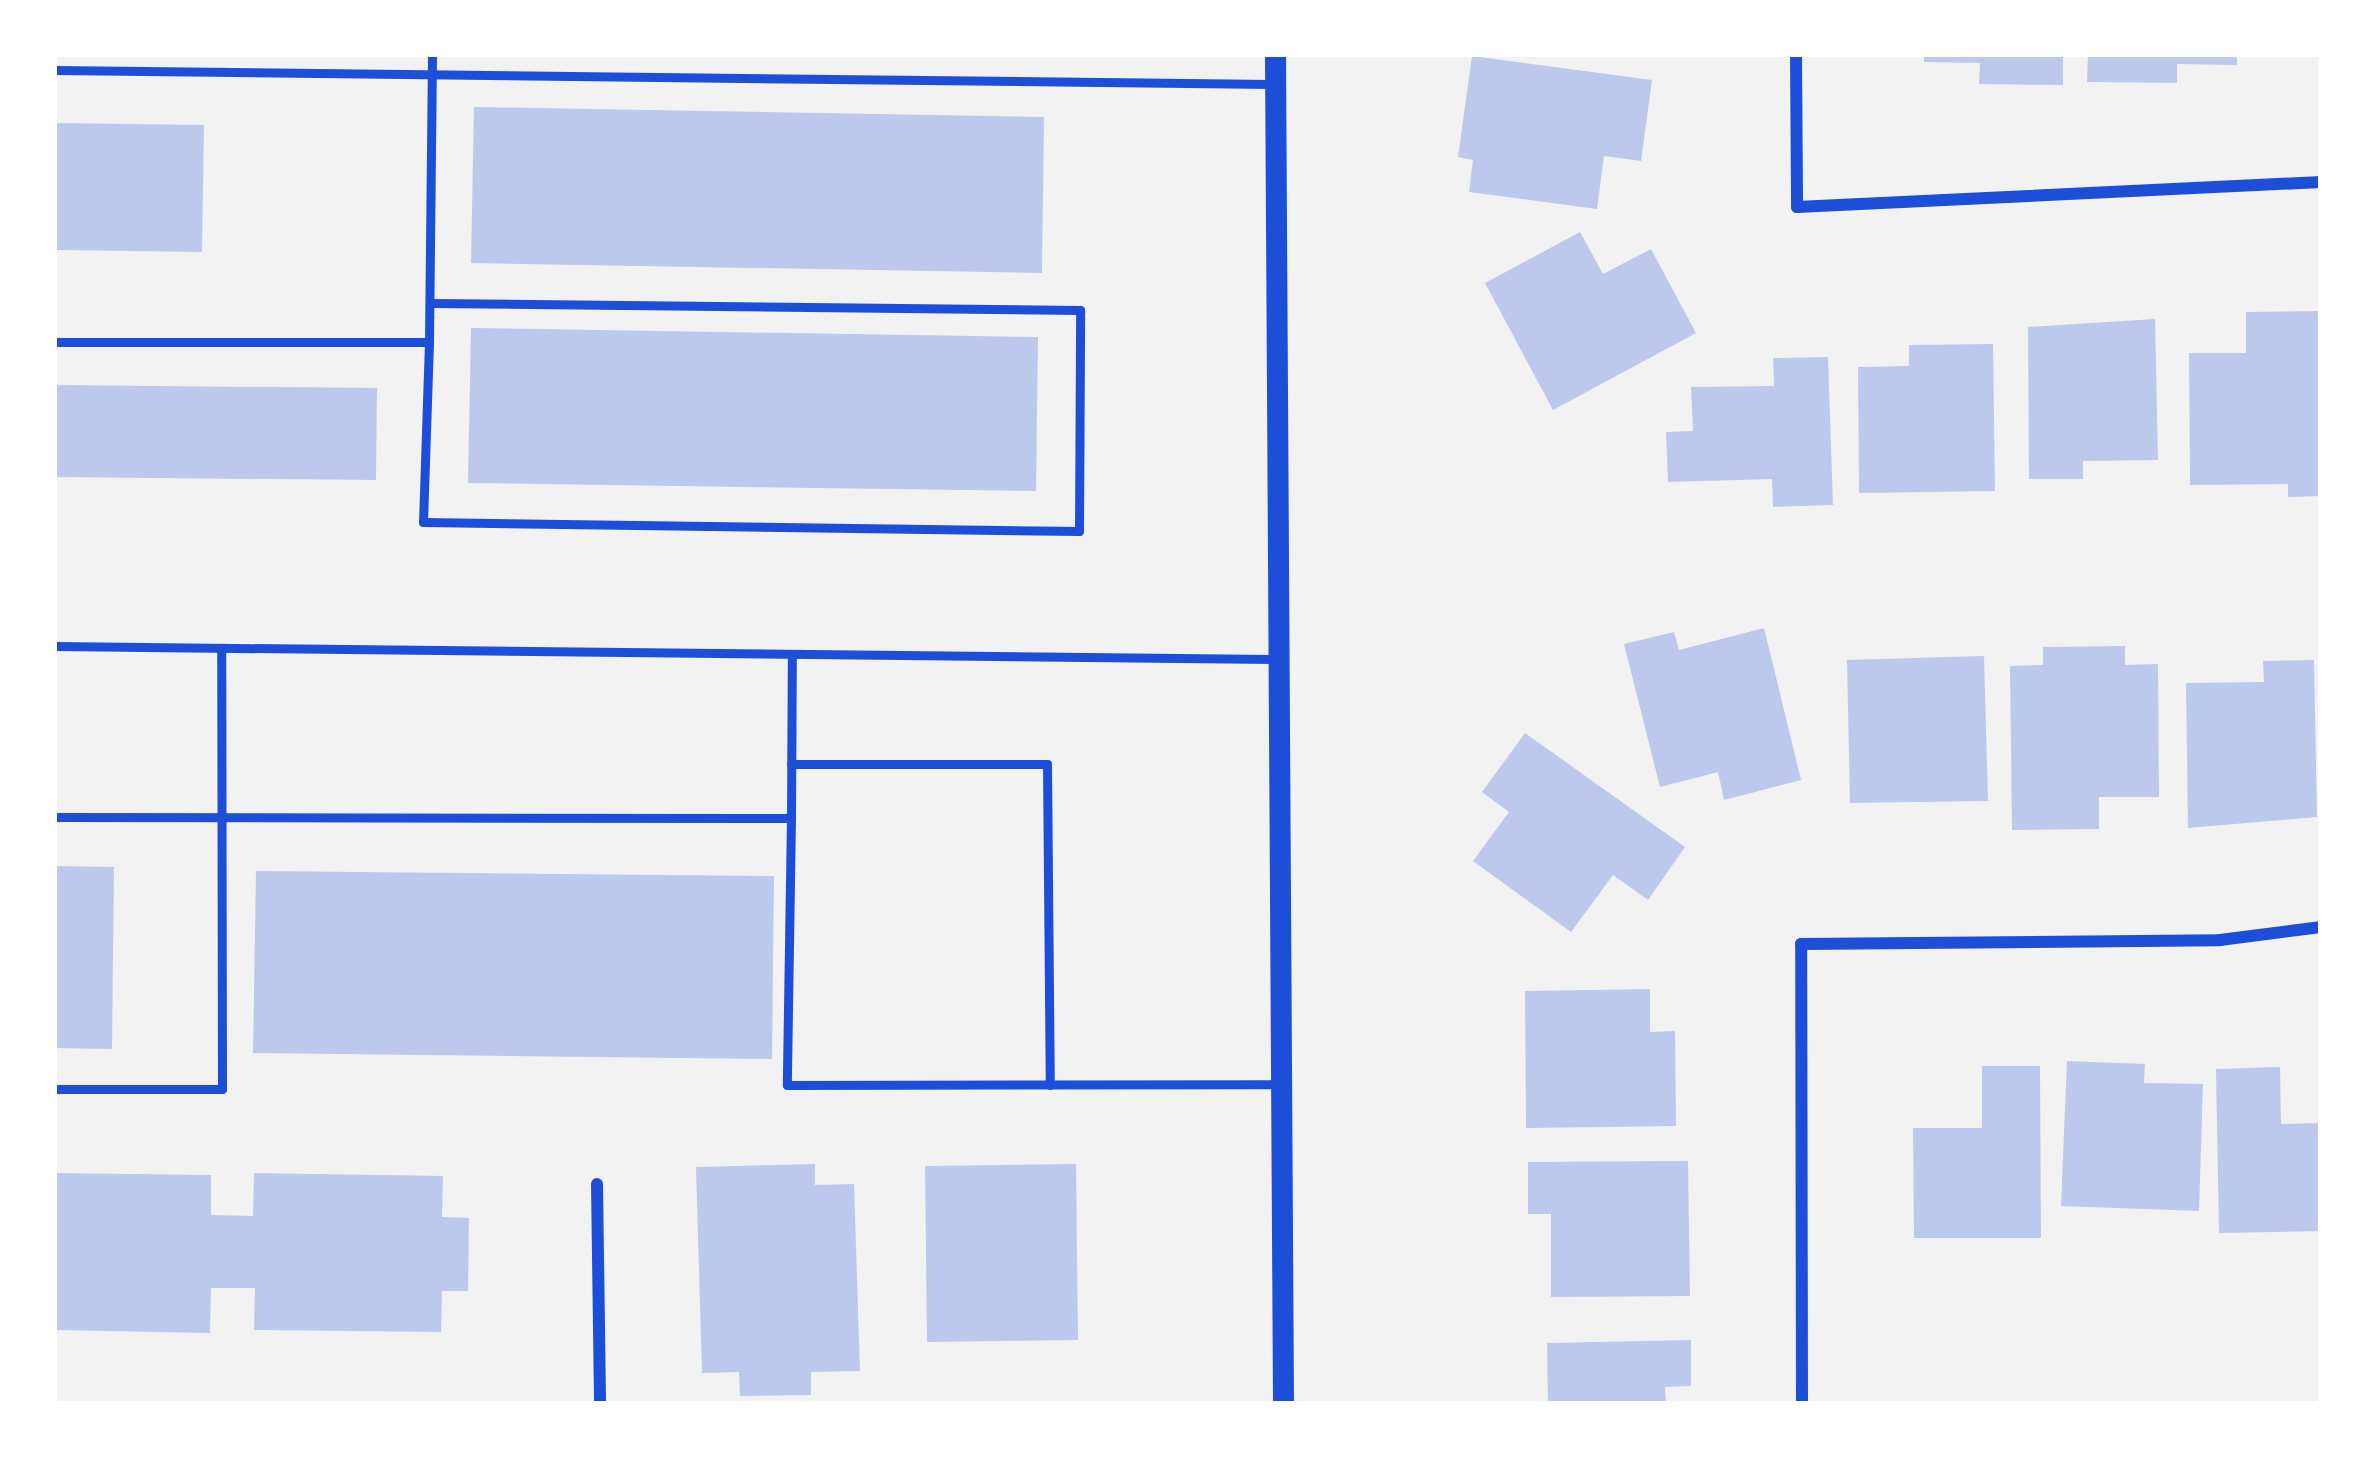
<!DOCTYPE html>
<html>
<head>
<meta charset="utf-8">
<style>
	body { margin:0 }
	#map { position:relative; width:2375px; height:1458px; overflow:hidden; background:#f2f2f2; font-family:Bitter,serif }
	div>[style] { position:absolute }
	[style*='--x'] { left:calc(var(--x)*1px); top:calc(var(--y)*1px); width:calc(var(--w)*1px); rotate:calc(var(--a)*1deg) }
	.building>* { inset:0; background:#bdc9ec }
	.service>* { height:9px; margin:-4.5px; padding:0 4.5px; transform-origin:4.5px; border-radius:4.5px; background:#1d4ed8 }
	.minor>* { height:12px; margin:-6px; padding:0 6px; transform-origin:6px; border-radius:6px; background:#1d4ed8 }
	.tertiary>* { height:21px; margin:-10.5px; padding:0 10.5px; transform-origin:10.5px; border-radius:10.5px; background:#1d4ed8 }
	span { translate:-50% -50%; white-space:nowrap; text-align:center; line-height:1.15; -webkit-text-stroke:9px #fff; paint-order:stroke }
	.frame { position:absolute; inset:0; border:57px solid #fff; pointer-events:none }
</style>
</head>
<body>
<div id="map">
	<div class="building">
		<i style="clip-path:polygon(1924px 54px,2063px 54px,2063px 85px,1979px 84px,1980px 63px,1924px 62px)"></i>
		<i style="clip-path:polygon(2088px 54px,2237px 54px,2237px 65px,2177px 64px,2177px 83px,2087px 82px)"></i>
		<i style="clip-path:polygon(1472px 56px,1652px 80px,1641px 161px,1604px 156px,1597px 209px,1469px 192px,1473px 160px,1458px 157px)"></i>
		<i style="clip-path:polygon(474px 107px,1044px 117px,1042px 273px,471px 263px)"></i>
		<i style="clip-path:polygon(54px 123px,204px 125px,202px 252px,54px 250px)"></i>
		<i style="clip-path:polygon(1580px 232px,1603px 274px,1651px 249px,1696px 333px,1553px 410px,1485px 283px)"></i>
		<i style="clip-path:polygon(2321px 311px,2321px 496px,2288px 497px,2288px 484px,2190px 485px,2189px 353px,2246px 353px,2246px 312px)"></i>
		<i style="clip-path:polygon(2155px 319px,2158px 460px,2083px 461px,2083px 479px,2029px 479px,2028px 327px)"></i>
		<i style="clip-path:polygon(471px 328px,1038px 337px,1036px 491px,468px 483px)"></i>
		<i style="clip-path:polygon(1993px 344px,1995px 491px,1859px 493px,1858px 367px,1909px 366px,1909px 345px)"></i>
		<i style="clip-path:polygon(1828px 357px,1833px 505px,1773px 507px,1772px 479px,1668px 482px,1666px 432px,1693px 431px,1691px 387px,1774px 386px,1773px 358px)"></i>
		<i style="clip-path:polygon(54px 385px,377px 388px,376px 480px,54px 477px)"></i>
		<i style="clip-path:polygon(1764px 628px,1801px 780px,1724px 800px,1718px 772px,1660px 787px,1624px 644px,1674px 632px,1679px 650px)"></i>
		<i style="clip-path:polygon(2125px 646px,2125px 665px,2158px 664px,2159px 797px,2099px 797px,2099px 829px,2012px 830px,2010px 666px,2043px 665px,2043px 647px)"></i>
		<i style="clip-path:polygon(1984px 656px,1988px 801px,1850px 803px,1847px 660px)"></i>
		<i style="clip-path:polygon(2314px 660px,2317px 817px,2188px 828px,2186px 683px,2264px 682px,2263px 661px)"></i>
		<i style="clip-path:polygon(1525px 733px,1685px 847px,1648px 900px,1613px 875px,1571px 932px,1473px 861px,1509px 812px,1482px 792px)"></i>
		<i style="clip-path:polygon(54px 866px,114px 867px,112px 1049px,54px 1048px)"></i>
		<i style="clip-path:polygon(256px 871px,774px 876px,772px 1059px,253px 1053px)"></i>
		<i style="clip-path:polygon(1650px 989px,1650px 1032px,1675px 1031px,1676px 1126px,1526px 1128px,1525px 991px)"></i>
		<i style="clip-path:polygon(2067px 1061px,2145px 1064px,2144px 1083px,2203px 1084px,2199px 1211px,2061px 1206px)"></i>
		<i style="clip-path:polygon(1982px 1066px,2040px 1066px,2041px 1238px,1914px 1238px,1913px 1128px,1982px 1128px)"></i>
		<i style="clip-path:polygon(2280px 1067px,2281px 1124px,2321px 1123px,2321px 1231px,2219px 1233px,2216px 1069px)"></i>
		<i style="clip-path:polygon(1688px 1161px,1690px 1296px,1551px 1297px,1551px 1214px,1528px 1214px,1528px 1162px)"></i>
		<i style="clip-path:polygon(815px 1164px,815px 1185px,854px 1184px,860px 1371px,811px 1372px,811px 1395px,740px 1396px,739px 1372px,702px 1373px,696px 1167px)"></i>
		<i style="clip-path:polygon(1076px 1164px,1078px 1340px,927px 1342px,925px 1166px)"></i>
		<i style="clip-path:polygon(54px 1173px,211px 1175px,211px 1215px,253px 1216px,254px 1173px,443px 1176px,442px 1217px,469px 1218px,468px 1291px,442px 1291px,441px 1332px,254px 1330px,255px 1288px,211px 1288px,210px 1333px,54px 1330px)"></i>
		<i style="clip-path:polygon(1691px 1340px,1691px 1386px,1665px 1387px,1666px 1404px,1548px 1404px,1547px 1343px)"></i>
	</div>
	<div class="service">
		<i style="--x:54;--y:70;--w:1221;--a:0.66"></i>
		<i style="--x:54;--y:342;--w:375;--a:0"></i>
		<i style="--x:429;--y:342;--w:288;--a:-89.4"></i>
		<i style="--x:429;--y:342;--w:180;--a:91.9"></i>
		<i style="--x:423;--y:522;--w:656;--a:0.79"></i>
		<i style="--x:1079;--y:531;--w:221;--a:-89.7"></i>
		<i style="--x:1080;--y:310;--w:648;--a:-179.38"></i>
		<i style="--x:54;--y:646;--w:1225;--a:0.61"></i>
		<i style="--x:791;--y:764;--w:256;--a:0"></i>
		<i style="--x:1047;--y:764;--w:321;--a:89.5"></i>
		<i style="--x:54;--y:817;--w:737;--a:0.08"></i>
		<i style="--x:791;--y:818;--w:164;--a:-89.7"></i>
		<i style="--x:791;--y:818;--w:267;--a:90.9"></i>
		<i style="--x:787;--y:1085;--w:494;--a:-0.1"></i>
		<i style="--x:54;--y:1089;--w:168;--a:0"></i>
		<i style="--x:222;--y:1089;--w:441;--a:-90.1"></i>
	</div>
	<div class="minor">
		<i style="--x:1796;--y:54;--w:153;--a:89.6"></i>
		<i style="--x:1797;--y:207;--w:525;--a:-2.73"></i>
		<i style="--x:597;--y:1184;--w:220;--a:89.2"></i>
		<i style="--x:1802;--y:1404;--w:460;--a:-90.1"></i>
		<i style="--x:1801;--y:944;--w:419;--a:-0.5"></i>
		<i style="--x:2220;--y:940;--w:102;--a:-7.3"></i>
	</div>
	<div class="tertiary">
		<i style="--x:1275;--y:54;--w:1350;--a:89.66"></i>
	</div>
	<div class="frame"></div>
</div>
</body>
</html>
